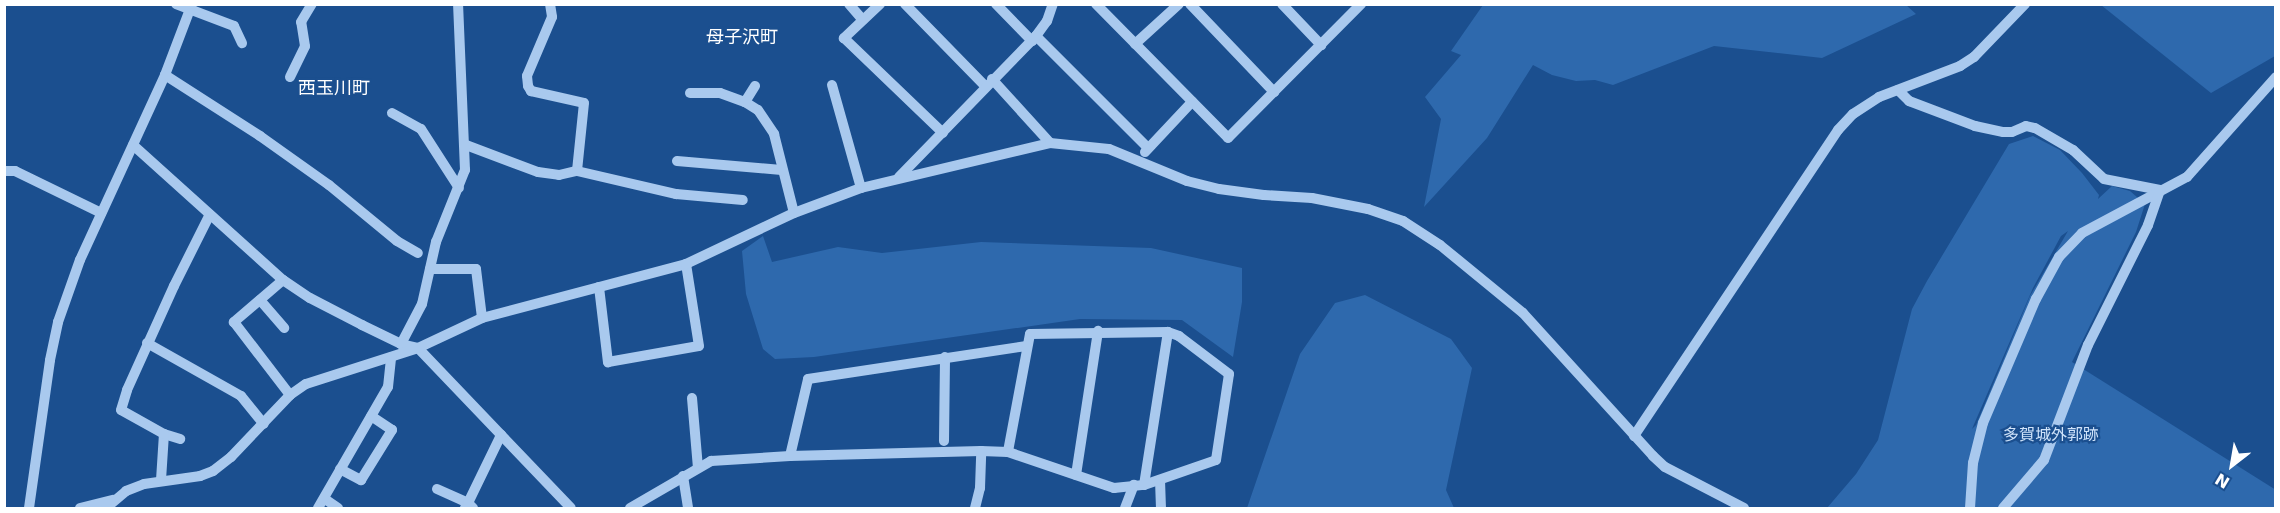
<!DOCTYPE html>
<html>
<head>
<meta charset="utf-8">
<style>
	body { margin:0 }
	#map { position:relative; width:2280px; height:513px; overflow:hidden; background:#1b4f8f; font-family:"DejaVu Sans","Noto Sans JP",sans-serif }
	div>[style] { position:absolute }
	[style*='--x'] { left:calc(var(--x)*1px); top:calc(var(--y)*1px); width:calc(var(--w)*1px); rotate:calc(var(--a)*1deg) }
	.green>* { inset:0; background:#2e69ad }
	.minor>* { height:10px; margin:-5px; padding:0 5px; transform-origin:5px; border-radius:5px; background:#a9c9ee }
	span { translate:-50% -50%; white-space:nowrap; text-align:center; line-height:1.15; -webkit-text-stroke:4.5px #1b4f8f; paint-order:stroke }
	.park-label { font-size:16px; color:#cfe3fa }
	.neighbourhood-label { font-size:18px; color:#fff }
	.frame { position:absolute; inset:0; border:6px solid #fff; pointer-events:none }
	.north { position:absolute; left:2202px; top:435px; width:60px; height:60px; -webkit-text-stroke:4px #1b4f8f; paint-order:stroke; rotate:211deg; font-size:16px; font-weight:700; line-height:24px; text-align:center; color:#fff }
	.north::after { content:''; display:block; margin:auto; width:21px; height:27px; background:#fff; clip-path:polygon(50% 0,100% 100%,50% 72%,0 100%) }
</style>
</head>
<body>
<div id="map">
	<div class="green">
		<i style="clip-path:polygon(1906px 5px,1916px 14px,1822px 58px,1714px 46px,1613px 85px,1595px 80px,1576px 81px,1552px 75px,1533px 65px,1487px 138px,1424px 207px,1441px 119px,1425px 97px,1461px 55px,1451px 51px,1483px 5px)"></i>
		<i style="clip-path:polygon(2101px 5px,2275px 5px,2275px 56px,2211px 93px)"></i>
		<i style="clip-path:polygon(evenodd,2033px 136px,2060px 150px,2082px 173px,2099px 195px,2098px 199px,2112px 186px,2130px 191px,2145px 204px,2136px 232px,2072px 362px,2276px 490px,2275px 508px,1827px 508px,1856px 474px,1878px 440px,1912px 309px,1927px 281px,2009px 144px,2033px 136px,2068px 231px,2030px 296px,1976px 425px,1972px 429px,2033px 288px,2061px 236px,2068px 231px)"></i>
		<i style="clip-path:polygon(763px 236px,772px 262px,838px 247px,882px 253px,981px 242px,1151px 248px,1242px 268px,1242px 302px,1233px 357px,1182px 320px,1080px 319px,814px 357px,775px 359px,763px 349px,746px 294px,742px 251px)"></i>
		<i style="clip-path:polygon(1365px 295px,1451px 339px,1472px 368px,1446px 490px,1454px 508px,1247px 508px,1300px 354px,1335px 303px)"></i>
	</div>
	<div class="minor">
		<i style="--x:176;--y:4;--w:62;--a:20.8"></i>
		<i style="--x:234;--y:26;--w:19;--a:65"></i>
		<i style="--x:550;--y:4;--w:13;--a:81"></i>
		<i style="--x:552;--y:17;--w:64;--a:113"></i>
		<i style="--x:527;--y:76;--w:10;--a:84"></i>
		<i style="--x:528;--y:86;--w:6;--a:59"></i>
		<i style="--x:531;--y:91;--w:54;--a:12.8"></i>
		<i style="--x:584;--y:103;--w:68;--a:95.9"></i>
		<i style="--x:849;--y:4;--w:21;--a:49"></i>
		<i style="--x:880;--y:4;--w:50;--a:136.6"></i>
		<i style="--x:844;--y:38;--w:137;--a:43.8"></i>
		<i style="--x:905;--y:4;--w:115;--a:45.7"></i>
		<i style="--x:996;--y:4;--w:52;--a:45.8"></i>
		<i style="--x:1096;--y:4;--w:188;--a:45.4"></i>
		<i style="--x:1228;--y:138;--w:189;--a:-45.2"></i>
		<i style="--x:1190;--y:4;--w:122;--a:46.3"></i>
		<i style="--x:1282;--y:4;--w:57;--a:46.4"></i>
		<i style="--x:1036;--y:36;--w:157;--a:45"></i>
		<i style="--x:1135;--y:44;--w:59;--a:-42.3"></i>
		<i style="--x:165;--y:75;--w:113;--a:32.7"></i>
		<i style="--x:260;--y:136;--w:85;--a:35.4"></i>
		<i style="--x:329;--y:185;--w:88;--a:39.5"></i>
		<i style="--x:397;--y:241;--w:24;--a:30"></i>
		<i style="--x:290;--y:77;--w:34;--a:-64"></i>
		<i style="--x:305;--y:46;--w:24;--a:-99"></i>
		<i style="--x:301;--y:22;--w:21;--a:-59"></i>
		<i style="--x:992;--y:79;--w:86;--a:47.8"></i>
		<i style="--x:832;--y:85;--w:107;--a:74.3"></i>
		<i style="--x:1898;--y:90;--w:16;--a:45"></i>
		<i style="--x:1909;--y:101;--w:71;--a:20.7"></i>
		<i style="--x:1975;--y:126;--w:29;--a:12"></i>
		<i style="--x:2003;--y:132;--w:9;--a:0"></i>
		<i style="--x:2012;--y:132;--w:15;--a:-23"></i>
		<i style="--x:2026;--y:126;--w:9;--a:13"></i>
		<i style="--x:2035;--y:128;--w:44;--a:30.1"></i>
		<i style="--x:2073;--y:150;--w:42;--a:43.1"></i>
		<i style="--x:2104;--y:179;--w:57;--a:11.1"></i>
		<i style="--x:690;--y:93;--w:30;--a:0"></i>
		<i style="--x:720;--y:93;--w:27;--a:20"></i>
		<i style="--x:745;--y:102;--w:15;--a:32"></i>
		<i style="--x:758;--y:110;--w:29;--a:56"></i>
		<i style="--x:774;--y:134;--w:81;--a:75.8"></i>
		<i style="--x:745;--y:102;--w:19;--a:-58"></i>
		<i style="--x:392;--y:113;--w:33;--a:29"></i>
		<i style="--x:421;--y:129;--w:70;--a:57.2"></i>
		<i style="--x:133;--y:145;--w:202;--a:42"></i>
		<i style="--x:283;--y:280;--w:32;--a:34"></i>
		<i style="--x:310;--y:298;--w:59;--a:27.4"></i>
		<i style="--x:362;--y:325;--w:43;--a:26"></i>
		<i style="--x:401;--y:344;--w:17;--a:13"></i>
		<i style="--x:418;--y:348;--w:221;--a:46.3"></i>
		<i style="--x:466;--y:145;--w:77;--a:20.6"></i>
		<i style="--x:538;--y:172;--w:21;--a:8"></i>
		<i style="--x:559;--y:175;--w:18;--a:-13"></i>
		<i style="--x:577;--y:171;--w:102;--a:13.1"></i>
		<i style="--x:676;--y:194;--w:67;--a:5.1"></i>
		<i style="--x:1145;--y:152;--w:69;--a:-46.8"></i>
		<i style="--x:677;--y:161;--w:105;--a:4.9"></i>
		<i style="--x:4;--y:171;--w:11;--a:0"></i>
		<i style="--x:15;--y:171;--w:96;--a:26"></i>
		<i style="--x:899;--y:177;--w:197;--a:-45.8"></i>
		<i style="--x:1036;--y:36;--w:19;--a:-54"></i>
		<i style="--x:1047;--y:21;--w:18;--a:-71"></i>
		<i style="--x:430;--y:269;--w:46;--a:0"></i>
		<i style="--x:476;--y:269;--w:49;--a:83"></i>
		<i style="--x:283;--y:280;--w:65;--a:139.4"></i>
		<i style="--x:234;--y:322;--w:92;--a:52.5"></i>
		<i style="--x:599;--y:287;--w:76;--a:83.2"></i>
		<i style="--x:608;--y:362;--w:92;--a:-10"></i>
		<i style="--x:699;--y:346;--w:83;--a:-99"></i>
		<i style="--x:260;--y:300;--w:37;--a:49"></i>
		<i style="--x:147;--y:343;--w:108;--a:29.4"></i>
		<i style="--x:241;--y:396;--w:36;--a:51"></i>
		<i style="--x:401;--y:344;--w:45;--a:-62.3"></i>
		<i style="--x:422;--y:304;--w:64;--a:-77.3"></i>
		<i style="--x:436;--y:242;--w:78;--a:-68.1"></i>
		<i style="--x:465;--y:170;--w:166;--a:-92.4"></i>
		<i style="--x:692;--y:398;--w:70;--a:85.1"></i>
		<i style="--x:164;--y:434;--w:17;--a:17"></i>
		<i style="--x:1634;--y:436;--w:368;--a:-56.3"></i>
		<i style="--x:1838;--y:130;--w:22;--a:-47"></i>
		<i style="--x:1853;--y:114;--w:31;--a:-33"></i>
		<i style="--x:1879;--y:97;--w:87;--a:-20.9"></i>
		<i style="--x:1960;--y:66;--w:17;--a:-33"></i>
		<i style="--x:1974;--y:57;--w:74;--a:-46.1"></i>
		<i style="--x:944;--y:441;--w:84;--a:-89.3"></i>
		<i style="--x:790;--y:456;--w:79;--a:-76.8"></i>
		<i style="--x:808;--y:379;--w:221;--a:-8.6"></i>
		<i style="--x:340;--y:469;--w:24;--a:28"></i>
		<i style="--x:361;--y:480;--w:59;--a:-58.2"></i>
		<i style="--x:392;--y:430;--w:25;--a:-146"></i>
		<i style="--x:1076;--y:475;--w:146;--a:-81.3"></i>
		<i style="--x:683;--y:476;--w:32;--a:81"></i>
		<i style="--x:161;--y:480;--w:46;--a:-86.3"></i>
		<i style="--x:164;--y:434;--w:49;--a:-150.8"></i>
		<i style="--x:121;--y:410;--w:21;--a:-73"></i>
		<i style="--x:127;--y:390;--w:114;--a:-65.7"></i>
		<i style="--x:174;--y:286;--w:80;--a:-63.4"></i>
		<i style="--x:1160;--y:480;--w:28;--a:88"></i>
		<i style="--x:1144;--y:485;--w:155;--a:-81.1"></i>
		<i style="--x:437;--y:489;--w:34;--a:24"></i>
		<i style="--x:468;--y:503;--w:6;--a:121"></i>
		<i style="--x:325;--y:499;--w:16;--a:35"></i>
		<i style="--x:29;--y:508;--w:149;--a:-81.9"></i>
		<i style="--x:50;--y:360;--w:39;--a:-78"></i>
		<i style="--x:58;--y:322;--w:66;--a:-70.5"></i>
		<i style="--x:80;--y:260;--w:204;--a:-65.3"></i>
		<i style="--x:165;--y:75;--w:76;--a:-69.2"></i>
		<i style="--x:80;--y:508;--w:34;--a:-14"></i>
		<i style="--x:106;--y:508;--w:26;--a:-40"></i>
		<i style="--x:126;--y:491;--w:19;--a:-21"></i>
		<i style="--x:144;--y:484;--w:57;--a:-8.1"></i>
		<i style="--x:200;--y:476;--w:14;--a:-21"></i>
		<i style="--x:213;--y:471;--w:23;--a:-38"></i>
		<i style="--x:231;--y:457;--w:86;--a:-46.4"></i>
		<i style="--x:290;--y:395;--w:19;--a:-35"></i>
		<i style="--x:306;--y:384;--w:118;--a:-17.8"></i>
		<i style="--x:418;--y:348;--w:71;--a:-25.1"></i>
		<i style="--x:482;--y:318;--w:211;--a:-14.8"></i>
		<i style="--x:686;--y:264;--w:119;--a:-25.3"></i>
		<i style="--x:794;--y:213;--w:72;--a:-20.5"></i>
		<i style="--x:861;--y:188;--w:194;--a:-13.4"></i>
		<i style="--x:1050;--y:143;--w:59;--a:5.8"></i>
		<i style="--x:1109;--y:149;--w:84;--a:22.3"></i>
		<i style="--x:1187;--y:181;--w:33;--a:14"></i>
		<i style="--x:1219;--y:189;--w:45;--a:7.6"></i>
		<i style="--x:1264;--y:195;--w:48;--a:3.6"></i>
		<i style="--x:1312;--y:198;--w:57;--a:11.1"></i>
		<i style="--x:1368;--y:209;--w:37;--a:19"></i>
		<i style="--x:1403;--y:221;--w:44;--a:33"></i>
		<i style="--x:1440;--y:245;--w:107;--a:39.3"></i>
		<i style="--x:1523;--y:313;--w:193;--a:47.7"></i>
		<i style="--x:1653;--y:456;--w:16;--a:43"></i>
		<i style="--x:1665;--y:467;--w:89;--a:27.4"></i>
		<i style="--x:318;--y:508;--w:140;--a:-60"></i>
		<i style="--x:388;--y:387;--w:30;--a:-84"></i>
		<i style="--x:473;--y:508;--w:7;--a:-135"></i>
		<i style="--x:468;--y:503;--w:76;--a:-64.1"></i>
		<i style="--x:630;--y:508;--w:94;--a:-30.1"></i>
		<i style="--x:711;--y:461;--w:79;--a:-3.6"></i>
		<i style="--x:790;--y:456;--w:191;--a:-1.5"></i>
		<i style="--x:981;--y:451;--w:27;--a:2"></i>
		<i style="--x:1008;--y:452;--w:112;--a:18.8"></i>
		<i style="--x:1114;--y:488;--w:30;--a:-6"></i>
		<i style="--x:1144;--y:485;--w:76;--a:-19.1"></i>
		<i style="--x:1216;--y:460;--w:87;--a:-81.4"></i>
		<i style="--x:1229;--y:374;--w:63;--a:-142.8"></i>
		<i style="--x:1179;--y:336;--w:12;--a:-160"></i>
		<i style="--x:1168;--y:332;--w:138;--a:179.2"></i>
		<i style="--x:1030;--y:334;--w:120;--a:100.6"></i>
		<i style="--x:975;--y:508;--w:21;--a:-76"></i>
		<i style="--x:980;--y:488;--w:37;--a:-88"></i>
		<i style="--x:1125;--y:508;--w:25;--a:-69"></i>
		<i style="--x:1970;--y:508;--w:45;--a:-86.2"></i>
		<i style="--x:1973;--y:463;--w:41;--a:-76"></i>
		<i style="--x:1983;--y:423;--w:135;--a:-66.9"></i>
		<i style="--x:2036;--y:299;--w:48;--a:-61.3"></i>
		<i style="--x:2059;--y:257;--w:33;--a:-46"></i>
		<i style="--x:2082;--y:233;--w:119;--a:-28.1"></i>
		<i style="--x:2187;--y:177;--w:134;--a:-48.3"></i>
		<i style="--x:2003;--y:508;--w:63;--a:-49.5"></i>
		<i style="--x:2044;--y:460;--w:123;--a:-69.1"></i>
		<i style="--x:2088;--y:345;--w:134;--a:-63.4"></i>
		<i style="--x:2148;--y:225;--w:37;--a:-71"></i>
	</div>
	<div class="park-label">
		<span style="left:2051px;top:435px">多賀城外郭跡</span>
	</div>
	<div class="neighbourhood-label">
		<span style="left:742px;top:37px">母子沢町</span>
		<span style="left:334px;top:88px">西玉川町</span>
	</div>
	<div class="frame"></div>
	<div class="north">N</div>
</div>
</body>
</html>
